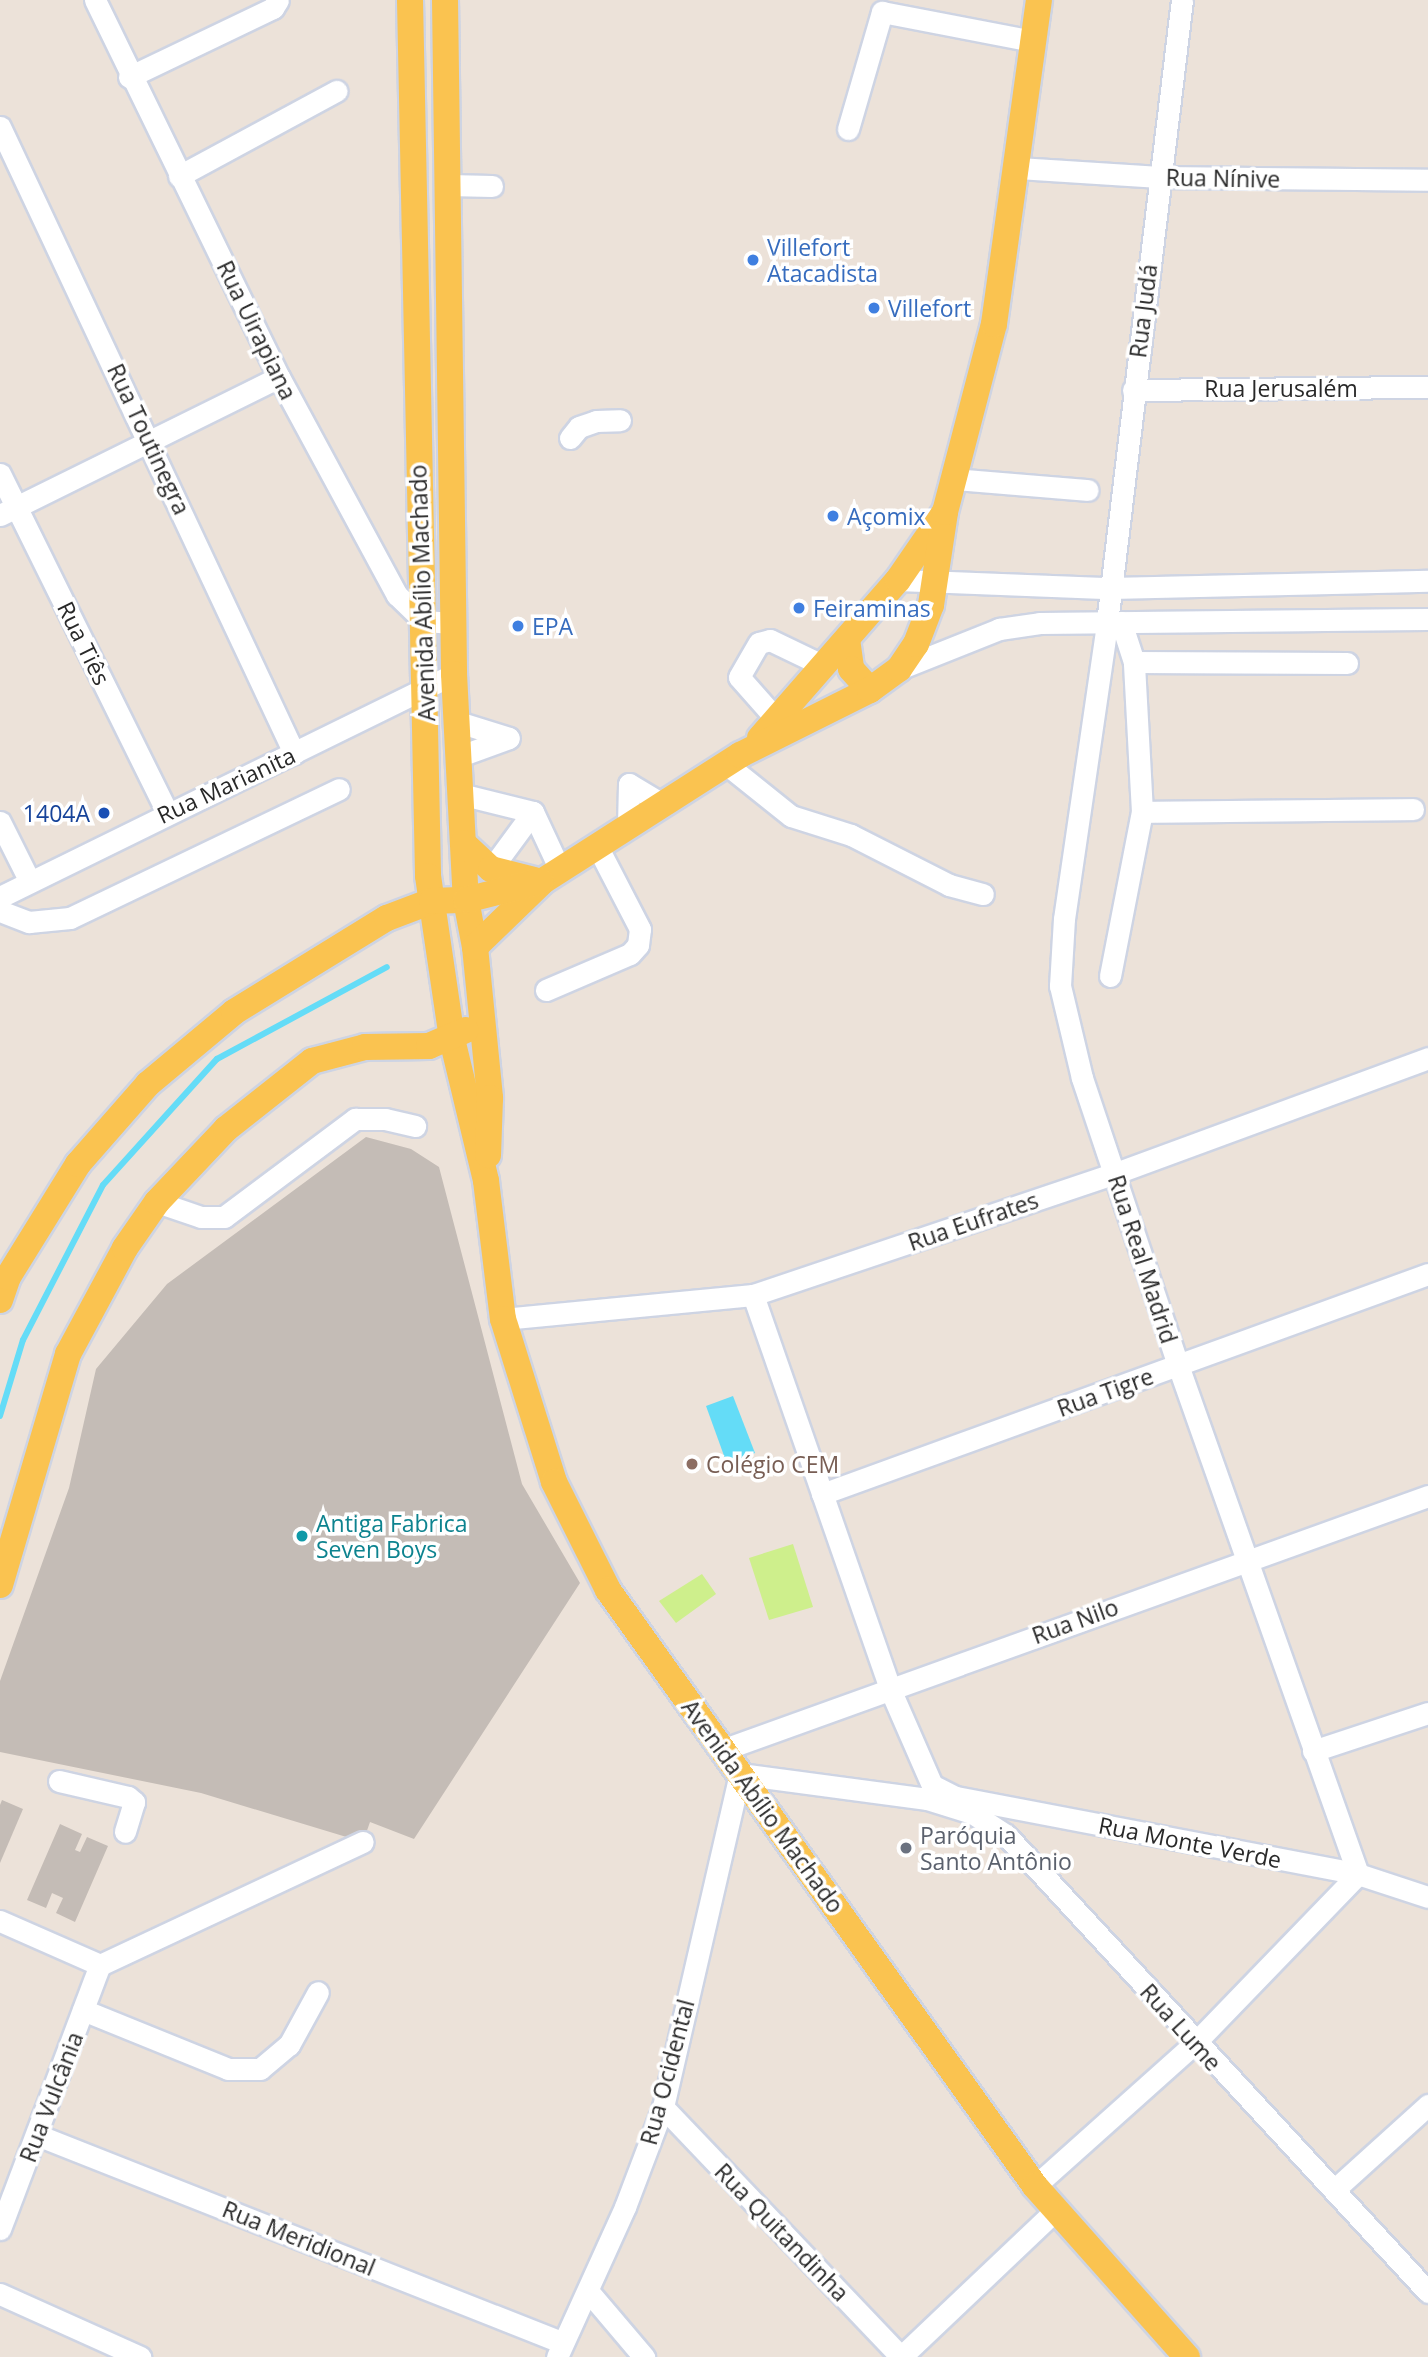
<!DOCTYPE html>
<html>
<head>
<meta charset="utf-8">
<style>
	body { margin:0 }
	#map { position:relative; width:1428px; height:2357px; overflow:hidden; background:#ece2d9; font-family:"Open Sans",sans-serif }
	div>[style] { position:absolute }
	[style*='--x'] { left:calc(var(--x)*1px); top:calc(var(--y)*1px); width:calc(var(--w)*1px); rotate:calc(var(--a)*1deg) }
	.pitch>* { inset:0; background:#ceef8c }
	.water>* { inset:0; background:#64dcf7 }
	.stream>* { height:6px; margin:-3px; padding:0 3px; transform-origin:3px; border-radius:3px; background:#64dcf7 }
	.building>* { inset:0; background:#c4bcb6 }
	.roads { filter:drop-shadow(2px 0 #ced4e3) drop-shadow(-2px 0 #ced4e3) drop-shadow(0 2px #ced4e3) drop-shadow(0 -2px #ced4e3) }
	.minor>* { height:21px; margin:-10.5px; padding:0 10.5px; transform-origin:10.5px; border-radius:10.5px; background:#fff }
	.major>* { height:26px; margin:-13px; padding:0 13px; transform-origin:13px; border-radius:13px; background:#fac350 }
	.dots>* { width:19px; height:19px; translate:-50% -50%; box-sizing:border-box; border:4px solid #fff; border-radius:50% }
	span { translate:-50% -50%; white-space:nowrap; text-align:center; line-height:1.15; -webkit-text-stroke:7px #fff; paint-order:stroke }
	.street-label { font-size:23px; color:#292929 }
	.shop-label { font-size:23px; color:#366cbe }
	.left { translate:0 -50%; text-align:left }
	.transit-label { font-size:23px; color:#164399 }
	.right { translate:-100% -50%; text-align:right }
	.education-label { font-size:23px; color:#785e54 }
	.culture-label { font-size:23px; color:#0d838f }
	.worship-label { font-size:23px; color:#5b616d }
</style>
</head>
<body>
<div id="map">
	<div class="pitch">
		<i style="clip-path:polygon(793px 1544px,813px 1607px,769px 1620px,749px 1558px)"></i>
		<i style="clip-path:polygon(702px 1574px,716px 1594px,676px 1623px,659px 1601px)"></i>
	</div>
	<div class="water">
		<i style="clip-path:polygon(733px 1396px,755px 1453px,727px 1464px,706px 1406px)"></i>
	</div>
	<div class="stream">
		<i style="--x:0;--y:1416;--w:79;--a:-73.2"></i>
		<i style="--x:23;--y:1340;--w:174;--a:-62.7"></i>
		<i style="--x:103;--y:1185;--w:170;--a:-47.9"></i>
		<i style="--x:217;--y:1059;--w:193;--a:-28.4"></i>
	</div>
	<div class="building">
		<i style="clip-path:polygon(366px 1137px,411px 1149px,439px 1167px,522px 1484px,580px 1583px,414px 1839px,370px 1822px,363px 1842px,201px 1793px,0 1752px,0 1681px,69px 1488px,96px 1369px,167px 1284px)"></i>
		<i style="clip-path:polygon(2px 1800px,23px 1809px,0 1863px,0 1805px)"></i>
		<i style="clip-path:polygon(60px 1824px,82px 1834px,75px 1850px,80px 1852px,87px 1837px,108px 1846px,75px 1922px,56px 1913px,63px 1898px,52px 1893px,46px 1908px,27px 1900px)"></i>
	</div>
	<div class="roads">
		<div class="minor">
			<i style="--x:95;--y:0;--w:420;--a:64"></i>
			<i style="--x:279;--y:377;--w:248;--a:61.6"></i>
			<i style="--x:397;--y:595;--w:37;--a:44"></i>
			<i style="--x:424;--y:621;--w:29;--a:4"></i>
			<i style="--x:129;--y:77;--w:160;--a:-25.6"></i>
			<i style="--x:273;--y:8;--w:9;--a:-58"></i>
			<i style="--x:0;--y:127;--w:692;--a:64.84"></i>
			<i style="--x:848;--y:129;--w:122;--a:-73.8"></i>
			<i style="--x:882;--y:12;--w:153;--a:10.9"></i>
			<i style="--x:1018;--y:168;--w:142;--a:3.6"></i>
			<i style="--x:1160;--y:177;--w:268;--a:0.6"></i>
			<i style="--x:179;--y:176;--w:179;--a:-28.4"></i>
			<i style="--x:448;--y:185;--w:44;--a:1.3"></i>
			<i style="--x:1133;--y:390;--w:295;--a:-0.6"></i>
			<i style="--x:570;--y:438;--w:14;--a:-51"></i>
			<i style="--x:579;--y:427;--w:18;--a:-19"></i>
			<i style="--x:596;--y:421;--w:24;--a:-2"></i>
			<i style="--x:0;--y:474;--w:377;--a:63.7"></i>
			<i style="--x:954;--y:479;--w:134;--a:4.7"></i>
			<i style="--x:0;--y:515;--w:311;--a:-26.3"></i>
			<i style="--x:898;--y:580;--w:212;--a:2.2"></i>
			<i style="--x:1110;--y:588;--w:318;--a:-1.3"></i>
			<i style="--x:1121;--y:622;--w:42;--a:72"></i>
			<i style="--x:1134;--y:662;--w:213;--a:0.3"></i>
			<i style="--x:899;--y:669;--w:108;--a:-21.8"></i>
			<i style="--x:999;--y:629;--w:41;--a:-8.3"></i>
			<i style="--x:1040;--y:623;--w:388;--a:-0.6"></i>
			<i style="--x:777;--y:720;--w:57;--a:-131.5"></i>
			<i style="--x:739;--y:677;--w:39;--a:-60"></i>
			<i style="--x:759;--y:643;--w:11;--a:-15"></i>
			<i style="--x:770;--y:640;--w:60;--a:25.7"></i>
			<i style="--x:458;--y:722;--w:53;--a:17.4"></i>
			<i style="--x:460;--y:756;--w:52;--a:-20.2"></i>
			<i style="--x:726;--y:764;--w:83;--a:38.7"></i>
			<i style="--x:791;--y:816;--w:63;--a:17.6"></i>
			<i style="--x:851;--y:835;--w:110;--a:27"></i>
			<i style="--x:949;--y:885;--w:35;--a:15"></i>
			<i style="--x:460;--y:794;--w:75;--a:13.9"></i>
			<i style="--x:533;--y:812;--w:71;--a:126.4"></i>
			<i style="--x:533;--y:812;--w:64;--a:65"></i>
			<i style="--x:1142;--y:812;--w:271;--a:-0.6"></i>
			<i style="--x:0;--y:822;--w:67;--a:63.4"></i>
			<i style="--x:628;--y:825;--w:41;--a:-88.6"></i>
			<i style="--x:629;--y:784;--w:37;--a:31"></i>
			<i style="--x:0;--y:897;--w:506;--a:-26.16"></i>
			<i style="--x:0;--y:911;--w:31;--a:21"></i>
			<i style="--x:29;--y:922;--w:41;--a:-5.6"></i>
			<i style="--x:70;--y:918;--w:298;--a:-25.6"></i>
			<i style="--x:1110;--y:976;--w:167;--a:-79"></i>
			<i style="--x:1142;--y:812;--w:150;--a:-93.1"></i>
			<i style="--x:546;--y:990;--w:91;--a:-23.2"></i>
			<i style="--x:630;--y:954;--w:12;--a:-48"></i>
			<i style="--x:638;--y:945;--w:16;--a:-83"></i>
			<i style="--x:640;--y:929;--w:93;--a:-117.4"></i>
			<i style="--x:157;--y:1202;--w:46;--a:18.8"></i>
			<i style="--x:201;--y:1217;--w:23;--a:0"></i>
			<i style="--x:224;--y:1217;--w:164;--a:-36.8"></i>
			<i style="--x:355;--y:1119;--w:30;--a:0"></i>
			<i style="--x:385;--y:1119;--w:31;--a:13"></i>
			<i style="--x:753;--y:1295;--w:417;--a:70.8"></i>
			<i style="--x:890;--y:1689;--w:105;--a:66.4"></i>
			<i style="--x:932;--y:1785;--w:27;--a:27"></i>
			<i style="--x:956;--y:1797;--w:409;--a:10.8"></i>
			<i style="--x:1358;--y:1874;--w:74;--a:18.2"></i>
			<i style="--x:503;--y:1319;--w:251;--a:-5.5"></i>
			<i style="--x:753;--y:1295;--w:383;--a:-18.6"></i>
			<i style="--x:1116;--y:1173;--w:333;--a:-20.2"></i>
			<i style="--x:822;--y:1494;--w:645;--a:-19.95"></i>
			<i style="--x:722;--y:1750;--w:750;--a:-19.79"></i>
			<i style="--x:1313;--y:1751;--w:121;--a:-18.3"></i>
			<i style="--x:59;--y:1781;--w:71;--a:13.1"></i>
			<i style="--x:128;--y:1797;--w:8;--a:40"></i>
			<i style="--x:134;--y:1802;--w:31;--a:107"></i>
			<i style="--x:0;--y:1921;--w:109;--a:23.7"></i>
			<i style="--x:100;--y:1965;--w:290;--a:-25.1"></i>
			<i style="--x:83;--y:2010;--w:157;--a:22.1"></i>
			<i style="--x:228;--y:2069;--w:32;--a:0"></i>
			<i style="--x:260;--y:2069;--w:38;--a:-40"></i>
			<i style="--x:289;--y:2045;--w:60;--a:-61.3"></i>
			<i style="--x:663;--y:2107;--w:345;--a:46.4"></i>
			<i style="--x:37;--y:2135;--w:563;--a:21.56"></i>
			<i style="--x:1035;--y:2186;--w:213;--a:-41.8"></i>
			<i style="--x:1194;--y:2044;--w:236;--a:-46"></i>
			<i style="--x:1358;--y:1874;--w:540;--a:-109.48"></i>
			<i style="--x:1178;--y:1365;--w:303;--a:-108.5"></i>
			<i style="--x:1082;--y:1078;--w:95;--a:-103.4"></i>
			<i style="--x:1060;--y:986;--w:67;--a:-86.6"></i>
			<i style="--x:1064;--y:919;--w:299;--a:-81.7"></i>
			<i style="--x:1107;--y:623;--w:627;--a:-83.14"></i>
			<i style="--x:1334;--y:2190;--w:127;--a:-42.1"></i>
			<i style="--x:0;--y:2229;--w:282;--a:-69.3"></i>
			<i style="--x:588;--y:2291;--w:87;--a:49.7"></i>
			<i style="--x:0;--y:2294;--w:154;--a:24.2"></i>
			<i style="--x:557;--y:2357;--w:165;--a:-65.6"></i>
			<i style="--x:625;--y:2207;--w:107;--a:-69.2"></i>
			<i style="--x:663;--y:2107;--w:342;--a:-77"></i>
			<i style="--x:740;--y:1774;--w:189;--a:7.6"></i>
			<i style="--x:927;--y:1799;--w:47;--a:17.3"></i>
			<i style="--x:972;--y:1813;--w:40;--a:32.9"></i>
			<i style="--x:1006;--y:1835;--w:622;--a:47.28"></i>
			<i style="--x:901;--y:2357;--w:214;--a:-43.5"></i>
		</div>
		<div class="major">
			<i style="--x:410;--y:0;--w:876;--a:88.82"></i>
			<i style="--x:428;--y:876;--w:165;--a:81.6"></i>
			<i style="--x:452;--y:1039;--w:146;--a:76.5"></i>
			<i style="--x:486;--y:1181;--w:139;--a:83"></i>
			<i style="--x:503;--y:1319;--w:171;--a:72.6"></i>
			<i style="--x:554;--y:1482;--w:121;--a:63.4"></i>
			<i style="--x:608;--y:1590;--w:733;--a:54.38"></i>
			<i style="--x:1035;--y:2186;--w:229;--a:48.4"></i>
			<i style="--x:445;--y:0;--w:674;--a:89.23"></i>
			<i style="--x:454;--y:674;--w:226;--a:87"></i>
			<i style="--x:466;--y:900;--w:48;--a:79.2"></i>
			<i style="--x:475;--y:947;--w:152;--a:84.3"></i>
			<i style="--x:490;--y:1098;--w:57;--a:92"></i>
			<i style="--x:847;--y:639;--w:30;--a:82"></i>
			<i style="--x:851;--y:669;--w:28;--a:48"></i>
			<i style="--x:760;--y:738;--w:210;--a:-48.9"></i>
			<i style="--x:898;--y:580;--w:81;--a:-55.5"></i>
			<i style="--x:463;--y:843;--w:38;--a:43"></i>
			<i style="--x:491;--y:869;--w:44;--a:14.3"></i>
			<i style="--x:475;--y:947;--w:95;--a:-44.1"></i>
			<i style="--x:543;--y:881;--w:234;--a:-32.6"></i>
			<i style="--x:740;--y:755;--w:145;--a:-26.6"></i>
			<i style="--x:870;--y:690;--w:36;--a:-36"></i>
			<i style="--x:899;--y:669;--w:30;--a:-56"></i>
			<i style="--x:916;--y:644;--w:42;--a:-69"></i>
			<i style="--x:931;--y:605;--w:94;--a:-81.4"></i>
			<i style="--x:945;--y:512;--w:194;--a:-75.4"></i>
			<i style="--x:994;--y:324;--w:327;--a:-82.1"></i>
			<i style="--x:0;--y:1300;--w:24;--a:-71"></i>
			<i style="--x:8;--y:1277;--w:133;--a:-58.2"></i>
			<i style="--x:78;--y:1164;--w:106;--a:-48.8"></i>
			<i style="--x:148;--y:1084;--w:112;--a:-39.9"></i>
			<i style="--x:234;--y:1012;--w:180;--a:-31.6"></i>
			<i style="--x:387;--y:918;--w:48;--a:-20.7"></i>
			<i style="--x:432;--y:901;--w:34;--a:-2"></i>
			<i style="--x:466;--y:900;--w:77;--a:-14.2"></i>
			<i style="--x:0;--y:1585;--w:241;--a:-73.6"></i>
			<i style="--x:68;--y:1354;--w:120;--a:-61.7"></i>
			<i style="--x:125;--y:1248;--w:56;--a:-55.2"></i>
			<i style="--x:157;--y:1202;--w:100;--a:-46.6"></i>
			<i style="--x:226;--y:1129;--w:110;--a:-38.3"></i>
			<i style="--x:312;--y:1061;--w:55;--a:-14.8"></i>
			<i style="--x:365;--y:1047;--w:64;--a:-0.9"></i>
			<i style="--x:429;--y:1046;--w:40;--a:-23.4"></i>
		</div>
	</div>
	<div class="dots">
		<i style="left:753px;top:260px;background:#3f7fe0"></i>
		<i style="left:874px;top:308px;background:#3f7fe0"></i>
		<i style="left:833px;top:516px;background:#3f7fe0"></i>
		<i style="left:799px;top:608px;background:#3f7fe0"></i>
		<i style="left:518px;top:626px;background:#3f7fe0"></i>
		<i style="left:104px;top:813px;background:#1a4fb4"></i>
		<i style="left:692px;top:1464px;background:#8d6e63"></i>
		<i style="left:302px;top:1536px;background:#0f9aa8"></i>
		<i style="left:906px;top:1848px;background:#6b7280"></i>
	</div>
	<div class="street-label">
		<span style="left:1223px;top:178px;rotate:1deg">Rua Nínive</span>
		<span style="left:1143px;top:311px;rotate:-83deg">Rua Judá</span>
		<span style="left:257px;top:330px;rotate:64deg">Rua Uirapiana</span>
		<span style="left:1281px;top:388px">Rua Jerusalém</span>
		<span style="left:149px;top:439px;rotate:65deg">Rua Toutinegra</span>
		<span style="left:422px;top:593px;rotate:-92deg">Avenida Abílio Machado</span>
		<span style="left:84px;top:643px;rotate:64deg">Rua Tiês</span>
		<span style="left:226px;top:785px;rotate:-25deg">Rua Marianita</span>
		<span style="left:973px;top:1221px;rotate:-19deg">Rua Eufrates</span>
		<span style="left:1143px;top:1259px;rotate:72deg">Rua Real Madrid</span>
		<span style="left:1105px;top:1392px;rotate:-20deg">Rua Tigre</span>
		<span style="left:1075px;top:1621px;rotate:-20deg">Rua Nilo</span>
		<span style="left:763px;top:1806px;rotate:54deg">Avenida Abílio Machado</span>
		<span style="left:1190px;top:1842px;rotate:11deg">Rua Monte Verde</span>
		<span style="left:1181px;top:2027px;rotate:48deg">Rua Lume</span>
		<span style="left:667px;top:2072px;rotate:-75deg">Rua Ocidental</span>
		<span style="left:51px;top:2097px;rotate:-69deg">Rua Vulcânia</span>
		<span style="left:782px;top:2232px;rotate:46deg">Rua Quitandinha</span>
		<span style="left:299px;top:2238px;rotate:22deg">Rua Meridional</span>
	</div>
	<div class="shop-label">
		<span class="left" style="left:767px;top:260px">Villefort<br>Atacadista</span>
		<span class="left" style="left:888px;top:308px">Villefort</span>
		<span class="left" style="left:847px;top:516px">Açomix</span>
		<span class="left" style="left:813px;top:608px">Feiraminas</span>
		<span class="left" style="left:532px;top:626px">EPA</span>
	</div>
	<div class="transit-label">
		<span class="right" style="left:90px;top:813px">1404A</span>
	</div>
	<div class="education-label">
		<span class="left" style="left:706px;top:1464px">Colégio CEM</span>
	</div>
	<div class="culture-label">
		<span class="left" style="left:316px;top:1536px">Antiga Fabrica<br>Seven Boys</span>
	</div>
	<div class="worship-label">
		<span class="left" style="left:920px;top:1848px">Paróquia<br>Santo Antônio</span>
	</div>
</div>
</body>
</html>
